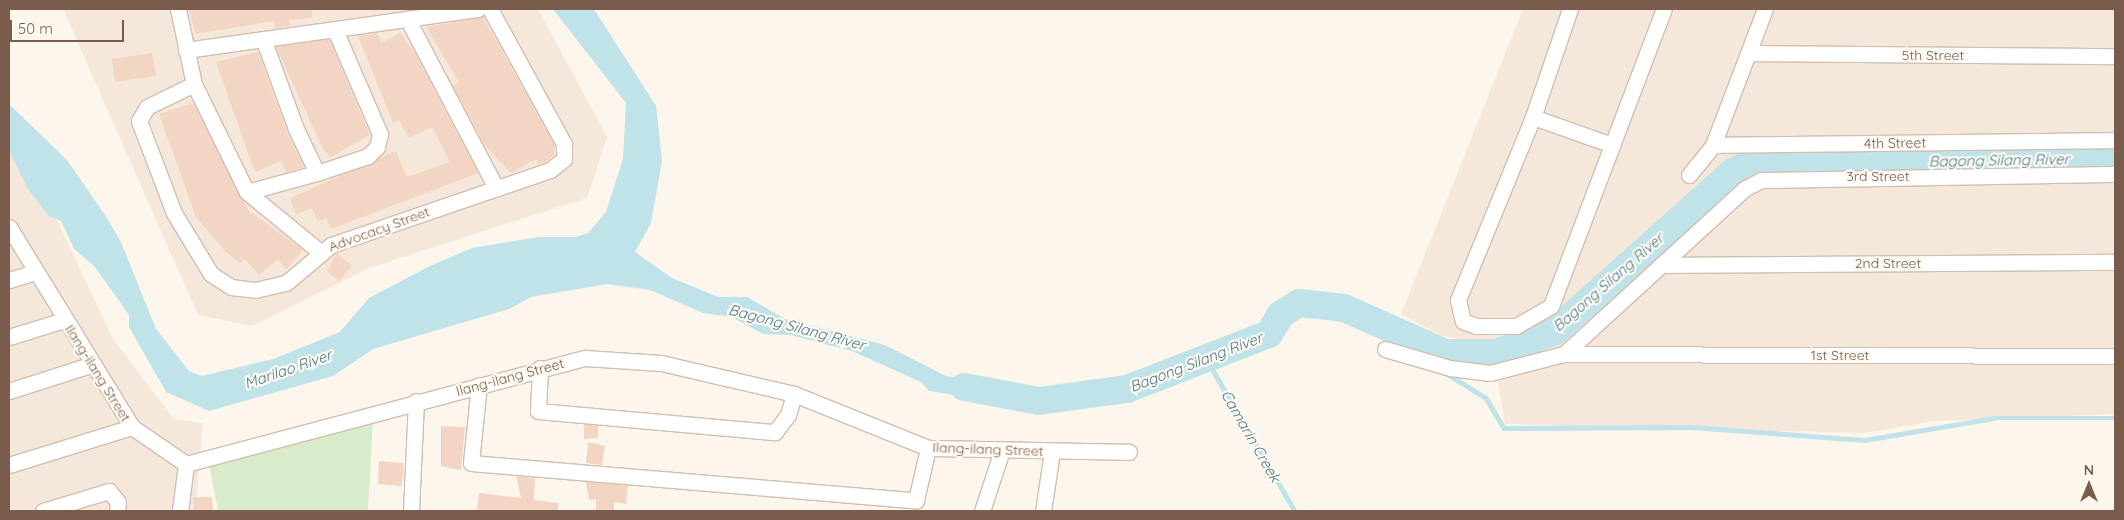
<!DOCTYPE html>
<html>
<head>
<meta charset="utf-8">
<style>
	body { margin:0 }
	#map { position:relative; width:2124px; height:520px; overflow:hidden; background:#fdf6ec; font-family:Quicksand,sans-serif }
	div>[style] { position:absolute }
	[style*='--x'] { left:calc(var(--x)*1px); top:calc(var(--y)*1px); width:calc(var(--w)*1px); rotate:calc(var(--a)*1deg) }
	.residential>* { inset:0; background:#f5e8da }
	.green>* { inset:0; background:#d8ecc9 }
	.water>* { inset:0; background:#bfe3e8 }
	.stream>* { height:4.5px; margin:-2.25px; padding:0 2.25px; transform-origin:2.25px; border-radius:2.25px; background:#bfe3e8 }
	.river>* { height:28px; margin:-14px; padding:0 14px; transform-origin:14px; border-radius:14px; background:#bfe3e8 }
	.building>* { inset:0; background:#f3d5c3 }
	.roads { filter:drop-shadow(1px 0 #d1beb0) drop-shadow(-1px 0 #d1beb0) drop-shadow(0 1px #d1beb0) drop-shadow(0 -1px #d1beb0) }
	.street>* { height:15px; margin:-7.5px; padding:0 7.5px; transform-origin:7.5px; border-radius:7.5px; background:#fff }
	span { translate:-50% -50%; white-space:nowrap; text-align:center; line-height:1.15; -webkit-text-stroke:4.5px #fffaf3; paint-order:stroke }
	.street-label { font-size:14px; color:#7a5c4d }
	.water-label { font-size:15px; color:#437c86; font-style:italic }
	.frame { position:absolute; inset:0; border:10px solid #7a5c4d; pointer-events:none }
	.north { position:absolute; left:2064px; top:460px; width:50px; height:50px; -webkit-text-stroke:4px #fffaf3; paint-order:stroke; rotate:0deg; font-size:14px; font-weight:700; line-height:20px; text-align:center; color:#7a5c4d }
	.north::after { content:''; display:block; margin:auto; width:18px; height:22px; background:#7a5c4d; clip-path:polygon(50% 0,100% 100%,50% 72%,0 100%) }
	.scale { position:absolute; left:10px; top:20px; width:114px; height:22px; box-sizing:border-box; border:2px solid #7a5c4d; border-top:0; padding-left:6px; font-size:15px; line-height:18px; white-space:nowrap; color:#7a5c4d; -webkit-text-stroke:4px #fffaf3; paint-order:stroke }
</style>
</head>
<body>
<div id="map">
	<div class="residential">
		<i style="clip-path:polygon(63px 9px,538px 9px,607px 137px,587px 198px,369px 268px,252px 326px,198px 315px)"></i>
		<i style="clip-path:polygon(1523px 9px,2115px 9px,2115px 414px,1934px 421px,1865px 433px,1505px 424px,1492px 346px,1440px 335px,1401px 314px)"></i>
		<i style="clip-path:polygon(9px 149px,49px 203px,113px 339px,174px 419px,203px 423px,195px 511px,9px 511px)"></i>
	</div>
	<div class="green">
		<i style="clip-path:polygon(373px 419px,368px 511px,218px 511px,209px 464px)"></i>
	</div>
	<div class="water">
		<i style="clip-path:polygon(553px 9px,594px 9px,656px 106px,662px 161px,651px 223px,635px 252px,672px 278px,718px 297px,747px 297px,785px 319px,885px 345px,946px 376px,1003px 386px,1000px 402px,929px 391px,921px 382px,852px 351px,790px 335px,763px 334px,732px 317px,703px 313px,650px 290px,607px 284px,531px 297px,509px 309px,373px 349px,333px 376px,209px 411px,166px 392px,129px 327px,129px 315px,95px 267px,74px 249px,61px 221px,49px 216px,28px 189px,9px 151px,9px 104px,67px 160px,107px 218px,121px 242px,156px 329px,189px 371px,202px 376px,273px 359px,340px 332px,369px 298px,430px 266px,472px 248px,539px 237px,576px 237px,588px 233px,606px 212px,623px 159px,626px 103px)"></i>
	</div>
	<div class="stream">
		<i style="--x:1420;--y:341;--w:16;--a:55"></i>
		<i style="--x:1207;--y:360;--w:175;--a:59.8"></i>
		<i style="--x:1446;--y:373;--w:47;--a:32"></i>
		<i style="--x:1486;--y:398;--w:35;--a:59"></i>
		<i style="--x:1504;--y:428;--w:188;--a:-0.3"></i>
		<i style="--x:1692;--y:427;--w:173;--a:4.3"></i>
		<i style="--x:1865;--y:440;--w:131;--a:-9.7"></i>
		<i style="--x:1994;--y:418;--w:121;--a:0"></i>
	</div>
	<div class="river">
		<i style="--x:964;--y:387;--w:76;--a:10.6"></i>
		<i style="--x:1039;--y:401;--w:89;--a:-7.8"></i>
		<i style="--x:1127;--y:389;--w:152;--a:-21.2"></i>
		<i style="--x:1269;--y:334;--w:23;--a:-59"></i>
		<i style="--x:1281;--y:314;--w:21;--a:-31"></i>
		<i style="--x:1299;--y:303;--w:45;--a:6.3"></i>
		<i style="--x:1344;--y:308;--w:111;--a:24"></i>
		<i style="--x:1445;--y:353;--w:51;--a:0"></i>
		<i style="--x:1496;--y:353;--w:63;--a:-20.4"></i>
		<i style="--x:1555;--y:331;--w:239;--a:-41.8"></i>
		<i style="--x:1733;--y:172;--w:23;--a:-25"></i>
		<i style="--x:1754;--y:162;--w:361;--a:-0.5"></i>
	</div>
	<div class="building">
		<i style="clip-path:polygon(312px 9px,312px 18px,289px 20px,290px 26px,275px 28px,274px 21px,196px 34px,189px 10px)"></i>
		<i style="clip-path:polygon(483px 17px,555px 146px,554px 155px,545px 162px,538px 164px,537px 159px,511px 173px,485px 146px,453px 86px,459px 82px,426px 27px)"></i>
		<i style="clip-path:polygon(377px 33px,381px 43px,400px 33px,415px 53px,478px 173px,331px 229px,326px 218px,318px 222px,312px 208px,296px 214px,290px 198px,396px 151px,407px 177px,450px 162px,432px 127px,409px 138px,399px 120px,393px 123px,358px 36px)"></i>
		<i style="clip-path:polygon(329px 39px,370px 135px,331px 157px,324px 151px,276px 47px)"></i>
		<i style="clip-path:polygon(258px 52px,287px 132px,304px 167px,286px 172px,281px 161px,256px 172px,250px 159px,216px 62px)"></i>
		<i style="clip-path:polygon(152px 53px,156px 76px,115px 82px,112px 59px)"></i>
		<i style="clip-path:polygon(193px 103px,249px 211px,303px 250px,286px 270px,278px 259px,259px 275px,245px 259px,240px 263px,226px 252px,196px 217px,159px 114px)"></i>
		<i style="clip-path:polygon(337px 253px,352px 266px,339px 281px,327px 271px)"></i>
		<i style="clip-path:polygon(584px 424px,598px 426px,598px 438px,584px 439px)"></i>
		<i style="clip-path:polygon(441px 426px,465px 427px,461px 470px,441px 466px)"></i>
		<i style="clip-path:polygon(588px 442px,605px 446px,602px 465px,586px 463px)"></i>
		<i style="clip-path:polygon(379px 461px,404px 463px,402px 486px,378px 484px)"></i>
		<i style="clip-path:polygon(516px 476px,535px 478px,534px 500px,558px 503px,558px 511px,477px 511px,479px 493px,521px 498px)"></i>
		<i style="clip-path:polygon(586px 482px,628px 485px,626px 504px,614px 502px,614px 511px,596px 511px,596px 499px,589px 500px)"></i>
		<i style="clip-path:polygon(193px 497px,212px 497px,213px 511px,194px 511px)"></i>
	</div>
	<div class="roads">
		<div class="street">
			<i style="--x:178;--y:9;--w:77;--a:78"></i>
			<i style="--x:194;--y:84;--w:120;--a:63.9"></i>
			<i style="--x:247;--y:192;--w:94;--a:39.4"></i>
			<i style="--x:1570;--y:9;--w:114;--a:108.9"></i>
			<i style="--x:1533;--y:117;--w:198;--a:112.3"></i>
			<i style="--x:1458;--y:300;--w:22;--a:77"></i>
			<i style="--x:1463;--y:321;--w:14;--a:21"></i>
			<i style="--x:1476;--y:326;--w:40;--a:0"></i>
			<i style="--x:1516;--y:326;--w:40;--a:-29.7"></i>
			<i style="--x:1551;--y:306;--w:318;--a:-69.2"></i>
			<i style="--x:409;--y:22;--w:187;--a:62.3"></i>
			<i style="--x:264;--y:41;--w:94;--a:70"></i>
			<i style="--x:296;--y:129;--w:49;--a:64.5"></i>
			<i style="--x:186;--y:50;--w:295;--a:-8"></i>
			<i style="--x:1750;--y:53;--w:365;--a:0.5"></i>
			<i style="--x:194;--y:84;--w:52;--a:153.9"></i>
			<i style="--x:147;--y:107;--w:16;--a:120"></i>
			<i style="--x:139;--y:121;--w:98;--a:69.2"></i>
			<i style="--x:174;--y:213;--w:71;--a:58.8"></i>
			<i style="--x:211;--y:274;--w:24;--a:33"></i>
			<i style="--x:231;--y:287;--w:24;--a:7"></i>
			<i style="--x:255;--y:290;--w:32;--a:-13"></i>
			<i style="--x:286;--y:283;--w:59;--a:-40.2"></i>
			<i style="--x:331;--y:245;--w:231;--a:-18.9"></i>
			<i style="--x:550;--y:170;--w:18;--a:-38"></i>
			<i style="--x:564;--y:159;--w:15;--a:-90"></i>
			<i style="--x:564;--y:144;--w:154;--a:-118.7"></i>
			<i style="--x:1533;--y:117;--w:84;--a:19.5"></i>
			<i style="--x:1713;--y:145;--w:146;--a:-69.1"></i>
			<i style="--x:1689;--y:175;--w:38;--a:-51"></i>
			<i style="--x:1713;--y:145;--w:402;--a:-0.7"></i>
			<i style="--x:247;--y:192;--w:73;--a:-15.2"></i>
			<i style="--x:317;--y:173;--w:54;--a:-18.4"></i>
			<i style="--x:368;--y:156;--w:13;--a:-45"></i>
			<i style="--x:377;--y:147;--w:13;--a:-77"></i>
			<i style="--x:380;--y:134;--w:113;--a:-113.4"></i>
			<i style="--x:9;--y:227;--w:235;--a:58.4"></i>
			<i style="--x:132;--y:427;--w:65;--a:34.4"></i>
			<i style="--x:186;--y:464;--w:413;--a:-14.9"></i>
			<i style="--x:585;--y:358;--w:76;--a:3.8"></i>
			<i style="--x:661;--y:363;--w:137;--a:13.1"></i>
			<i style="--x:794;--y:394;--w:144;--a:21.9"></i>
			<i style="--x:928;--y:448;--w:201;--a:1.1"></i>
			<i style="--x:1661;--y:265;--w:454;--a:-0.4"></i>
			<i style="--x:9;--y:280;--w:28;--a:-17"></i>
			<i style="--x:9;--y:337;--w:58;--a:-17.2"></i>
			<i style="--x:1385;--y:349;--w:68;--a:16.3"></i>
			<i style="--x:1450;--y:368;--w:40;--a:7.1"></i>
			<i style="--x:1490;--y:373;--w:76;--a:-14.4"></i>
			<i style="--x:1564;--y:354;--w:244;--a:-42.5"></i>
			<i style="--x:1744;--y:189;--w:19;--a:-28"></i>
			<i style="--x:1761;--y:180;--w:354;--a:-1"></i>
			<i style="--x:1564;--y:354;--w:551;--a:0.21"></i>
			<i style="--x:540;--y:368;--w:43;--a:92.7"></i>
			<i style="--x:538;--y:411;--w:238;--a:5.1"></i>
			<i style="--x:775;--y:432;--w:21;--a:-53"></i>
			<i style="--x:788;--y:415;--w:22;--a:-74"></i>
			<i style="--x:479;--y:385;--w:78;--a:95.9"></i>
			<i style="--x:471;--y:463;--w:447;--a:4.8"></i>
			<i style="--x:916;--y:500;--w:53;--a:-77"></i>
			<i style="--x:9;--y:391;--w:85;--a:-17.8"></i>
			<i style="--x:9;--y:465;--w:129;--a:-17.2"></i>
			<i style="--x:43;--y:511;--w:69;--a:-16.9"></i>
			<i style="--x:109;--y:491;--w:14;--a:51"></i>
			<i style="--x:118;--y:502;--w:9;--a:96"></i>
			<i style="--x:180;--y:511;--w:47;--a:-82.7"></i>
			<i style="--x:411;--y:511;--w:110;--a:-87.4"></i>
			<i style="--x:982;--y:511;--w:64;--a:-71.8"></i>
			<i style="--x:1043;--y:511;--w:60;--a:-81.3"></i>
		</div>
	</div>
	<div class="street-label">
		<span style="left:1933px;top:55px">5th Street</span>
		<span style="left:1895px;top:143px;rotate:-1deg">4th Street</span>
		<span style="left:1878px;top:176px">3rd Street</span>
		<span style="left:379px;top:229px;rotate:-20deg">Advocacy Street</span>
		<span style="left:1888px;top:263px">2nd Street</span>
		<span style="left:1840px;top:355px">1st Street</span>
		<span style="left:98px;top:373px;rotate:58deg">Ilang-ilang Street</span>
		<span style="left:510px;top:377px;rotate:-15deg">Ilang-ilang Street</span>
		<span style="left:988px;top:449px;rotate:2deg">Ilang-ilang Street</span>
	</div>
	<div class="water-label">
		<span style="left:1999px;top:160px;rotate:-1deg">Bagong Silang River</span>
		<span style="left:1608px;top:282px;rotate:-41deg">Bagong Silang River</span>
		<span style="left:797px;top:327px;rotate:15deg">Bagong Silang River</span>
		<span style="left:1196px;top:362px;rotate:-21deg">Bagong Silang River</span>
		<span style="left:288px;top:369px;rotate:-19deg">Marilao River</span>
		<span style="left:1251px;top:436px;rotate:60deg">Camarin Creek</span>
	</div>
	<div class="frame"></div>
	<div class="north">N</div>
	<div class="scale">50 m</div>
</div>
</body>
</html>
